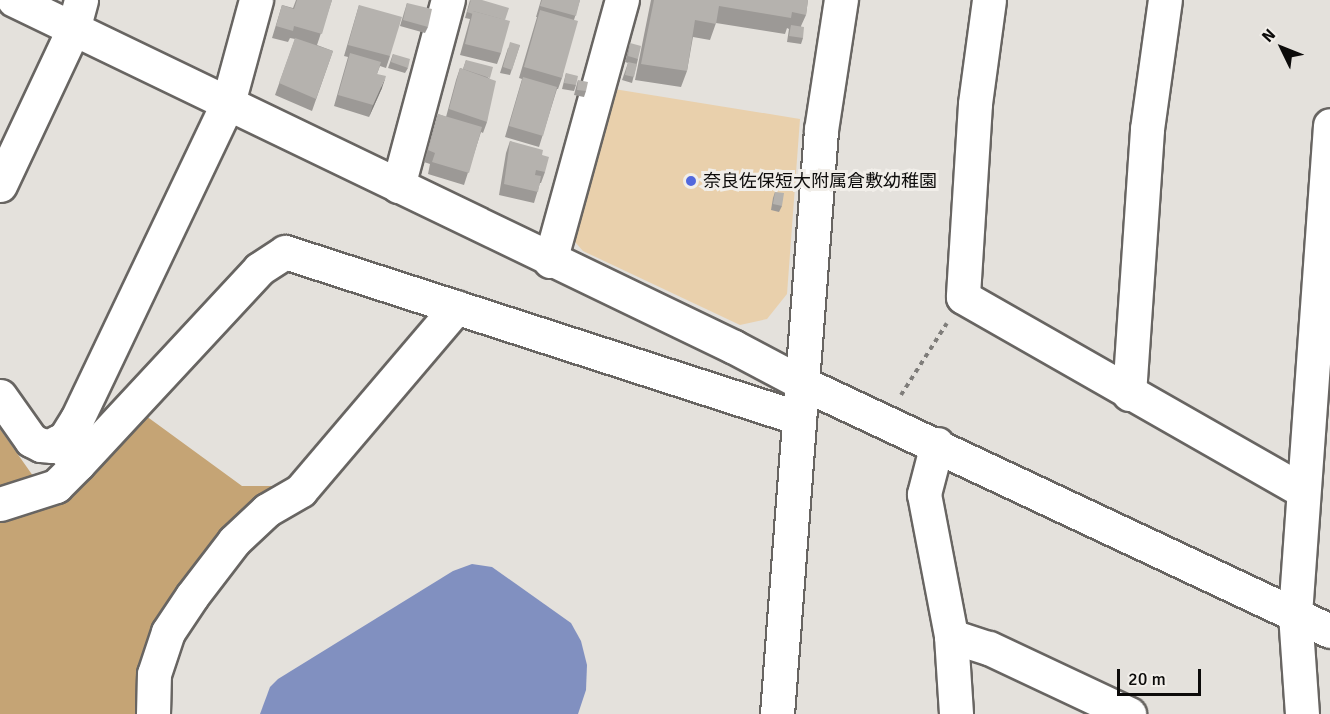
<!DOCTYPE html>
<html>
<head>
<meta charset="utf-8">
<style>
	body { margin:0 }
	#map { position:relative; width:1330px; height:714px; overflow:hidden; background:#e4e1dc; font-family:Signika,"Noto Sans JP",sans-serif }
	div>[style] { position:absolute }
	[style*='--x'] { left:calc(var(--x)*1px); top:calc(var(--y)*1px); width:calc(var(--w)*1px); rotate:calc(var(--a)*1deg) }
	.green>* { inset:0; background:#e9d0ac }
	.forest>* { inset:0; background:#c5a475 }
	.water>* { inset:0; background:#8190c0 }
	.path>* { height:4px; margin-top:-2px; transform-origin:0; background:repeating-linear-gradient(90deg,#7f7d7a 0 4.5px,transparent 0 9px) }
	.roads { filter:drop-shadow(2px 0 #686562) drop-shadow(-2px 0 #686562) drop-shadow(0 2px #686562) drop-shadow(0 -2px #686562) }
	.minor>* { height:33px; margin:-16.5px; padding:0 16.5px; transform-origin:16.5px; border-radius:16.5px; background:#fff }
	.wall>* { inset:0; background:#9c9996 }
	.shaded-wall>* { inset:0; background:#7f7d7a }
	.building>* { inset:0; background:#b5b2ae }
	.dots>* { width:16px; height:16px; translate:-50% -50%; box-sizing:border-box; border:3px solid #f1eee9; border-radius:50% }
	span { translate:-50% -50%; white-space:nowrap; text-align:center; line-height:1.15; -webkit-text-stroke:6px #f1eee9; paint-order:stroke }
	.poi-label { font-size:18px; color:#0c0b0a }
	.left { translate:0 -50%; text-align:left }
	.north { position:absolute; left:1252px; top:18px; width:60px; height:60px; -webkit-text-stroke:4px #f1eee9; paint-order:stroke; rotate:313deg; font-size:16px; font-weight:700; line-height:24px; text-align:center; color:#0c0b0a }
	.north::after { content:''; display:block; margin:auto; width:21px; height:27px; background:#0c0b0a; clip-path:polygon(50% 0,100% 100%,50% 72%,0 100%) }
	.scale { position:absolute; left:1117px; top:669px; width:84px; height:27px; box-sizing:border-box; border:3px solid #0c0b0a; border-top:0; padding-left:8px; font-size:18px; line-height:21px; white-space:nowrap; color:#0c0b0a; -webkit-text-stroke:4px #f1eee9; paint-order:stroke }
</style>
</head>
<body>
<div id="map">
	<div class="green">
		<i style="clip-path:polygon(614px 89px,800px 119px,787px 294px,767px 319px,740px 325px,583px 251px,575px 242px,573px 234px)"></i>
	</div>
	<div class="forest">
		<i style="clip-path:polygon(142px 413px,242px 486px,282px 486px,241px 520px,141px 714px,0 714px,0 429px,38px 483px)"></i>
	</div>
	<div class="water">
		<i style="clip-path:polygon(472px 564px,492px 567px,571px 623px,581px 641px,587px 665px,586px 690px,578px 714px,260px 714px,270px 687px,278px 679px,453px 571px)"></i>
	</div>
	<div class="path">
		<i style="--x:901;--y:395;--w:85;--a:-57.4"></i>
	</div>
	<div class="roads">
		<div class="minor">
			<i style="--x:14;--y:0;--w:799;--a:25.73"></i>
			<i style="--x:734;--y:347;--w:77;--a:27.9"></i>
			<i style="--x:802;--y:383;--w:583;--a:25.16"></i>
			<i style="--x:989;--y:0;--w:105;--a:97.7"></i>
			<i style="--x:975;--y:104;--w:193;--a:93.6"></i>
			<i style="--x:963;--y:297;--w:389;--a:29.7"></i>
			<i style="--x:0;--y:185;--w:171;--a:-64.8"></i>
			<i style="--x:73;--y:30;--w:31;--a:-75"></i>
			<i style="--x:398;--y:186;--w:193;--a:-75"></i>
			<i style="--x:550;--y:261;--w:271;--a:-74.6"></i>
			<i style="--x:1129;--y:394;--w:266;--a:-86.1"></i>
			<i style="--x:1147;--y:129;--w:130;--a:-82.1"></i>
			<i style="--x:0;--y:396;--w:54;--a:54.8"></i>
			<i style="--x:31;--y:440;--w:11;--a:27"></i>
			<i style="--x:41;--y:445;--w:11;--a:5"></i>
			<i style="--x:52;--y:446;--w:15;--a:-32"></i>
			<i style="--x:65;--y:438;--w:22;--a:-58"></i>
			<i style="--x:77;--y:419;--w:350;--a:-64.5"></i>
			<i style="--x:228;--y:103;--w:107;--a:-74.8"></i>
			<i style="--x:57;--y:442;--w:30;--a:46"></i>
			<i style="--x:78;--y:464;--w:266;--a:-47.1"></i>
			<i style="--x:259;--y:269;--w:31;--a:-33"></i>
			<i style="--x:285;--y:252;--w:540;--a:17.9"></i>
			<i style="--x:937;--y:444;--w:52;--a:104.6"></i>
			<i style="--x:924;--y:494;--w:145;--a:79.2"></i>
			<i style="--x:951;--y:636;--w:78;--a:86.3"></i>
			<i style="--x:0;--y:504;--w:59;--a:-17.8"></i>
			<i style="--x:56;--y:486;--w:31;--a:-45"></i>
			<i style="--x:951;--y:636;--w:40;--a:18"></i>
			<i style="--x:989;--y:648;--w:155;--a:25.2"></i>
			<i style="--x:153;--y:714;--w:40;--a:-88.6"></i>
			<i style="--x:154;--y:674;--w:44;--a:-71.6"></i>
			<i style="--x:168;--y:632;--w:43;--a:-56.3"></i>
			<i style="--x:192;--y:596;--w:69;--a:-52.6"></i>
			<i style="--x:234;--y:541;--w:45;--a:-43.2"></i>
			<i style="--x:267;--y:510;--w:39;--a:-30"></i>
			<i style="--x:301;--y:490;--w:240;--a:-49.6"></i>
			<i style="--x:777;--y:714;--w:586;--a:-85.69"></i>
			<i style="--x:821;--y:130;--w:132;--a:-81.3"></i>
			<i style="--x:1302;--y:714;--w:100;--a:-94"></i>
			<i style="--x:1295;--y:614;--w:490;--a:-85.9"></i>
		</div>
	</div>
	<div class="wall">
		<i style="clip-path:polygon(296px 0,332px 0,317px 45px,333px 51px,312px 111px,275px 95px,295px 39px,290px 38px,288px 42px,272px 38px,282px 5px,293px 8px)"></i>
		<i style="clip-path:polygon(470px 0,505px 20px,501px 53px,497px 64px,460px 55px,470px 19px,465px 18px)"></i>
		<i style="clip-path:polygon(541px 0,580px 0,574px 20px,562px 78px,558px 89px,557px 89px,539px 147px,505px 137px,522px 79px,519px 78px,537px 17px,536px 17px)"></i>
		<i style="clip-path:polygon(651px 0,808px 0,806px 15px,801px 26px,803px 38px,801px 44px,787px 42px,789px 29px,787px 28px,785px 34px,716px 23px,710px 40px,693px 37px,687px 71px,681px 87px,635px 80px)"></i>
		<i style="clip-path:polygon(407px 3px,428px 27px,425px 33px,400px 26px)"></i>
		<i style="clip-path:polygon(359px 5px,390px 56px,386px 68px,380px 66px,377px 74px,382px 88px,369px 117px,334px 106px,348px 57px,344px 56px)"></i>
		<i style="clip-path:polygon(630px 43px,638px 59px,632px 83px,622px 80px,628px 63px,625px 62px)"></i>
		<i style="clip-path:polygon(520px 45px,510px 75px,500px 73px,508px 48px)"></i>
		<i style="clip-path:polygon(393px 54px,408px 68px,405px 73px,388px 68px)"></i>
		<i style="clip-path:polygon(466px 60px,490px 79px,487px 122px,483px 133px,481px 132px,464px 185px,428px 174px,430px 164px,424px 162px,438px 114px,446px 117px,456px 80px,460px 68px,463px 69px)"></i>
		<i style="clip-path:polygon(566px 73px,576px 85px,574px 91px,562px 89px)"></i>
		<i style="clip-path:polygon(578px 80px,586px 91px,584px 97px,574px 95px)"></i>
		<i style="clip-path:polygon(510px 141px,542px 155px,545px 172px,541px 183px,540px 183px,534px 203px,499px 195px,506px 153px)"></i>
		<i style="clip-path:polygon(775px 192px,782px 206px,779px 212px,771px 210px,773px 198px)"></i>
	</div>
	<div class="shaded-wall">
		<i style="clip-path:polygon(386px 76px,382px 88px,369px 117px,373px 105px)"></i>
	</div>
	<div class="building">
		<i style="clip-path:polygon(297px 0,332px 0,322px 34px,294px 26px,293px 31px,276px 26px,282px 5px,294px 9px)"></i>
		<i style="clip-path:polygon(471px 0,482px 0,509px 8px,505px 20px,473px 11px,473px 14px,467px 12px)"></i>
		<i style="clip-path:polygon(542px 0,580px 0,576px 16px,540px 6px)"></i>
		<i style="clip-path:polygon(654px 0,808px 0,806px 15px,792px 12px,791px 18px,719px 6px,716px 24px,695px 20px,687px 71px,641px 64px)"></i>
		<i style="clip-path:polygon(407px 3px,432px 9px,428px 27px,403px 20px)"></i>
		<i style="clip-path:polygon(359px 5px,402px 17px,390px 56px,348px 45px)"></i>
		<i style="clip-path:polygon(540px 10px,578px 21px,562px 78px,524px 67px)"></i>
		<i style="clip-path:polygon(473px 11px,510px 21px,501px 53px,465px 44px)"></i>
		<i style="clip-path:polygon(791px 25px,804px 27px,803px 38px,789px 36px)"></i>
		<i style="clip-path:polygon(295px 38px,333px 51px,316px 99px,279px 83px)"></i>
		<i style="clip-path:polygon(510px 42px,520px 45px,512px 70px,503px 67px)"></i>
		<i style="clip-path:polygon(630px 43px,641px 46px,638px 59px,628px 56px)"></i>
		<i style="clip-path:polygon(350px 53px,381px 62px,377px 74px,386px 76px,373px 105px,338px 95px)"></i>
		<i style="clip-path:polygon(393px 54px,410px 59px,408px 68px,391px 62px)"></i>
		<i style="clip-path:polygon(466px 60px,493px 67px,490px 78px,463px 69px)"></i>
		<i style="clip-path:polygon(628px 62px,637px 64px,634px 77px,625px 75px)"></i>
		<i style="clip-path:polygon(460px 68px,496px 81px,487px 122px,449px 109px)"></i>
		<i style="clip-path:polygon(566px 73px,578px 76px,576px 85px,564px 83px)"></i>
		<i style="clip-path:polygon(523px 77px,557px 87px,543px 136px,509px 126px)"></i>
		<i style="clip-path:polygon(578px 80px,588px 82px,586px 91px,577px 90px)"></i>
		<i style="clip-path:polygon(438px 114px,482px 127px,469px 173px,432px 162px,435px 153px,428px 150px)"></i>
		<i style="clip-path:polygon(510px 141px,543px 150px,542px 155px,549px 157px,545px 172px,536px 170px,535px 175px,541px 176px,538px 192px,504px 184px)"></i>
		<i style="clip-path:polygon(775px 192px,784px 193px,782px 206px,773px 204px)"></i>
	</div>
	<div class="dots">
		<i style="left:691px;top:181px;background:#5268dd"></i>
	</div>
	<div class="poi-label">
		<span class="left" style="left:703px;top:181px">奈良佐保短大附属倉敷幼稚園</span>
	</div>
	<div class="north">N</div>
	<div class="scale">20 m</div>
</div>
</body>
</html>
